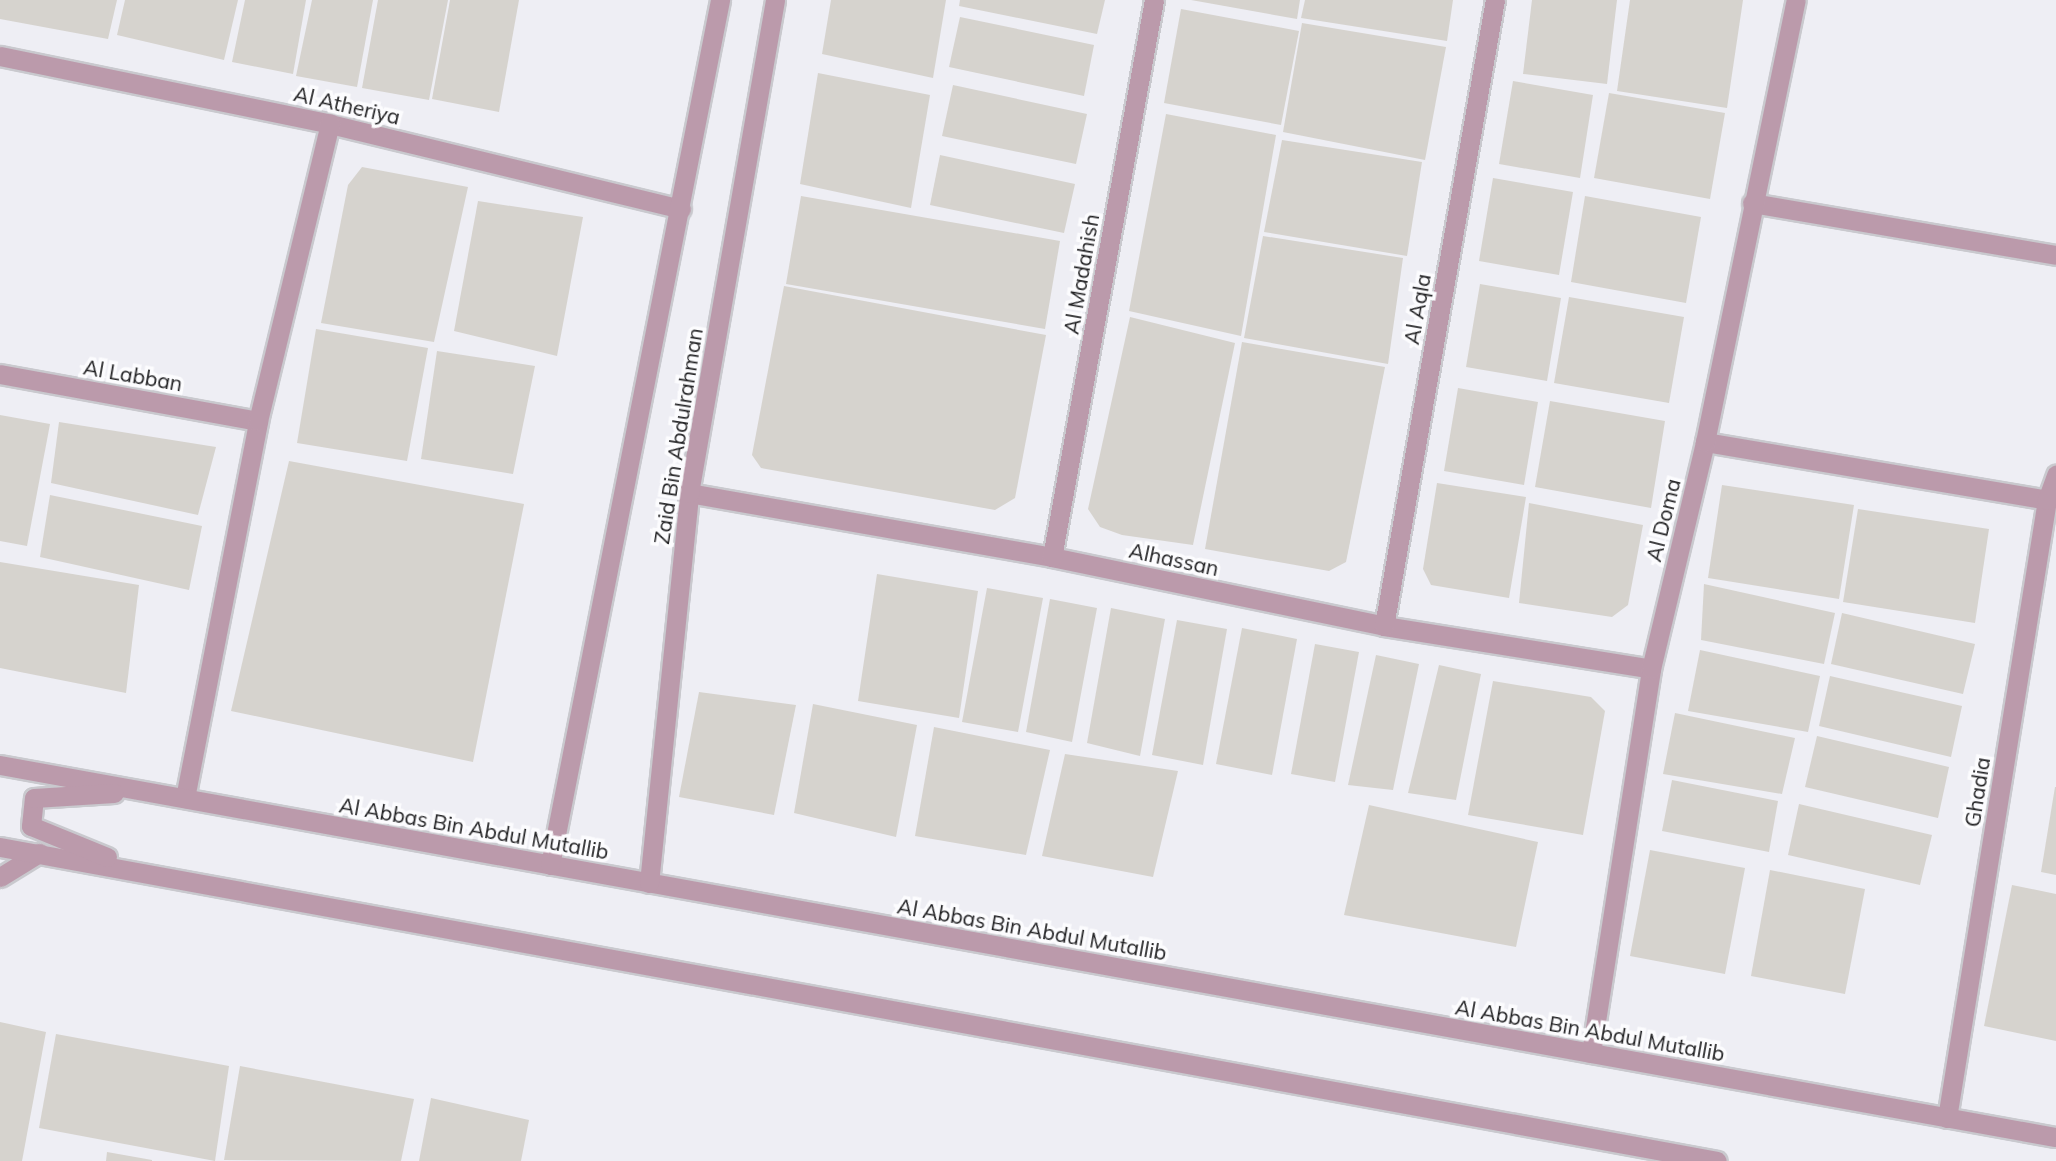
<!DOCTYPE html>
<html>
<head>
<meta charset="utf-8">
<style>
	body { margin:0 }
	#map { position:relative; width:2056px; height:1161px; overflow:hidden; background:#eeeef4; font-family:Mulish,sans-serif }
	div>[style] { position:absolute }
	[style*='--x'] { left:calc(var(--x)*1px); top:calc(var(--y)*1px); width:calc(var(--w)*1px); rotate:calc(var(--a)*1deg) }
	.building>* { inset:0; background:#d6d3ce }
	.roads { filter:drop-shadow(2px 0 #c9c9ce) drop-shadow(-2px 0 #c9c9ce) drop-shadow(0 2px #c9c9ce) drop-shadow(0 -2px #c9c9ce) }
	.service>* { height:19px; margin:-9.5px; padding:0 9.5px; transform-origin:9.5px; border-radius:9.5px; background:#bb9aab }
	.minor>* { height:19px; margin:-9.5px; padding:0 9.5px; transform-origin:9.5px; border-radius:9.5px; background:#bb9aab }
	.tertiary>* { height:19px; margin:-9.5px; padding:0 9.5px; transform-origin:9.5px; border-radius:9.5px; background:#bb9aab }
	span { translate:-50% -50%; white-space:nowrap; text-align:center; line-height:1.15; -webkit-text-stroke:7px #fcfcfe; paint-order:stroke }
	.street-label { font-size:21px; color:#212123 }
</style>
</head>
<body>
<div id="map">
	<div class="building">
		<i style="clip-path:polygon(0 0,117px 0,108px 39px,0 19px)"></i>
		<i style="clip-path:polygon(125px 0,238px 0,224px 60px,117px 35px)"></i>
		<i style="clip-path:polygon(245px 0,306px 0,293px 74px,232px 62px)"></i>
		<i style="clip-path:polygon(312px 0,373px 0,357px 87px,296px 76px)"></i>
		<i style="clip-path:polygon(378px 0,448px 0,429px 100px,362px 88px)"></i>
		<i style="clip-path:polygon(450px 0,519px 0,499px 112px,432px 99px)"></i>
		<i style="clip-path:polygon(831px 0,946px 0,933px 78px,822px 54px)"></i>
		<i style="clip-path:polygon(960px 0,1105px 0,1097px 34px,959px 6px)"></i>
		<i style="clip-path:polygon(1191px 0,1300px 0,1297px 19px)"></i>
		<i style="clip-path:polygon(1305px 0,1453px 0,1447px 41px,1301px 18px)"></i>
		<i style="clip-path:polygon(1532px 0,1617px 0,1607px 84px,1523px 74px)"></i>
		<i style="clip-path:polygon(1630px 0,1743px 0,1727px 108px,1617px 91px)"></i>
		<i style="clip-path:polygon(1181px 9px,1299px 31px,1281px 125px,1164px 103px)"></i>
		<i style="clip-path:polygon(960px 17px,1094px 45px,1084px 96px,949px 67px)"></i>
		<i style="clip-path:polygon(1302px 23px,1446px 47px,1425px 160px,1283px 132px)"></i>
		<i style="clip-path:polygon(818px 73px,930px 95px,911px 208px,800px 184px)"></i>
		<i style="clip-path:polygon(1513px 81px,1593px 95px,1580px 178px,1499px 164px)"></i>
		<i style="clip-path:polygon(953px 85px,1087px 114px,1076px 164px,942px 136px)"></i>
		<i style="clip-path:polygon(1609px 93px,1725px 113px,1710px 199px,1594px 178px)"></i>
		<i style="clip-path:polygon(1166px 114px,1276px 135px,1241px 336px,1129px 311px)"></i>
		<i style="clip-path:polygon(1282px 140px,1422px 162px,1407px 256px,1264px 232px)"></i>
		<i style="clip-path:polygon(940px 155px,1075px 184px,1064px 233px,930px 205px)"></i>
		<i style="clip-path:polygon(362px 167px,468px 187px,434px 342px,321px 323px,348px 185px)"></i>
		<i style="clip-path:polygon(1493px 178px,1573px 192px,1559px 275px,1479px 261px)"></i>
		<i style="clip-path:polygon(801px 196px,1060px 241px,1045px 329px,786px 284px)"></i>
		<i style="clip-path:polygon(1585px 196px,1701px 217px,1686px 303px,1571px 282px)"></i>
		<i style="clip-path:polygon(478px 201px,583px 217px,557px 356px,454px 331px)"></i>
		<i style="clip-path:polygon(1263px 236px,1403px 258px,1388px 364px,1244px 338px)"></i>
		<i style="clip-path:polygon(1480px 284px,1561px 298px,1547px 381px,1466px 367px)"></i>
		<i style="clip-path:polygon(784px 286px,1046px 335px,1015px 498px,995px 510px,761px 468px,752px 455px)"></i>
		<i style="clip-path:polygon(1569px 297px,1684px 317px,1669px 403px,1554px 383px)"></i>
		<i style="clip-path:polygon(1130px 317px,1235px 343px,1193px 545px,1122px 535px,1100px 527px,1088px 509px)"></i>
		<i style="clip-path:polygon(316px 329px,428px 348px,407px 461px,297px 443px)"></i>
		<i style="clip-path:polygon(1242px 342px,1385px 367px,1346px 562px,1329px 571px,1205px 549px)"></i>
		<i style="clip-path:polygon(437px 351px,535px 366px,513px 474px,421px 459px)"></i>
		<i style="clip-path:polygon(1458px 388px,1538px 402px,1524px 485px,1444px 471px)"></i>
		<i style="clip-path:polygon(1550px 401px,1665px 421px,1651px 508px,1535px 487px)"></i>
		<i style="clip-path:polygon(0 415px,50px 424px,27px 546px,0 541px)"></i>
		<i style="clip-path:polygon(59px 422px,216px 447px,198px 515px,51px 483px)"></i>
		<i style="clip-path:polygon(289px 461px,524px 504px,473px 762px,231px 711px)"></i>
		<i style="clip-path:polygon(1437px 483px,1526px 497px,1509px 598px,1431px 585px,1423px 569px)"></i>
		<i style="clip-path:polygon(1722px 485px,1854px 505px,1839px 599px,1708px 578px)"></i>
		<i style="clip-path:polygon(50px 495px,202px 526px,189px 590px,40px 557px)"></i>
		<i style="clip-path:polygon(1529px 503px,1643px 525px,1628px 605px,1612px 617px,1519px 603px)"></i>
		<i style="clip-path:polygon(1858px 509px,1989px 529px,1975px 623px,1843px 602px)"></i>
		<i style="clip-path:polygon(0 562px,139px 585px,126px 693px,0 668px)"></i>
		<i style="clip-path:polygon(877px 574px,978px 591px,959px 718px,858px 701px)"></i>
		<i style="clip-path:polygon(1704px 584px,1835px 613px,1824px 664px,1701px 640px)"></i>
		<i style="clip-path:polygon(987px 588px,1043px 598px,1018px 732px,962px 722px)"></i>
		<i style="clip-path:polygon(1050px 599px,1097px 608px,1072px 742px,1026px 732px)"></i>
		<i style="clip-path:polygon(1111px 608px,1165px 619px,1140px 756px,1087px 743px)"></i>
		<i style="clip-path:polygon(1842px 613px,1975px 644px,1963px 694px,1831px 664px)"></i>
		<i style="clip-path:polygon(1177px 620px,1227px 629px,1203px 765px,1152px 755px)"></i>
		<i style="clip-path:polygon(1242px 628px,1297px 639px,1272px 775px,1216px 764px)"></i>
		<i style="clip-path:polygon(1315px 644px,1359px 652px,1335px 782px,1291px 774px)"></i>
		<i style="clip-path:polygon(1700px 650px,1820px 676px,1808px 732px,1688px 711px)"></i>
		<i style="clip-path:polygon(1376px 655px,1419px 664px,1393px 790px,1348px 785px)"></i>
		<i style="clip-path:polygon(1439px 665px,1481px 674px,1456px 800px,1408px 793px)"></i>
		<i style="clip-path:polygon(1830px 676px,1962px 706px,1951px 757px,1819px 726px)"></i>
		<i style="clip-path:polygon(1493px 681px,1591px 697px,1605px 711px,1583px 835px,1468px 815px)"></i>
		<i style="clip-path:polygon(699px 692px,796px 705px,774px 815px,679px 797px)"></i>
		<i style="clip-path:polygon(813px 704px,917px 725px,896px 837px,794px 813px)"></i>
		<i style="clip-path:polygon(1675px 713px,1795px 738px,1782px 794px,1663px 774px)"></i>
		<i style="clip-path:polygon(934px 727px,1050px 750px,1026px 855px,915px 836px)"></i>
		<i style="clip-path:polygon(1817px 736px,1949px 767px,1938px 818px,1805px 787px)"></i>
		<i style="clip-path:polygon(1065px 754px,1178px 771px,1153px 877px,1042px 856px)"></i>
		<i style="clip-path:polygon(1672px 780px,1778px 801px,1769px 852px,1662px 831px)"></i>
		<i style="clip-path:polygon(2055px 787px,2056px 787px,2056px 875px,2041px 872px)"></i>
		<i style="clip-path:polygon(1799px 804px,1932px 835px,1920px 885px,1788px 855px)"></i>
		<i style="clip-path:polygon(1369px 805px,1538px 842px,1516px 947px,1344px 915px)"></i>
		<i style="clip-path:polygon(1650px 850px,1745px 868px,1725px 974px,1630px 956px)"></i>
		<i style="clip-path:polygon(1770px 870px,1865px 889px,1845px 994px,1751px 976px)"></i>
		<i style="clip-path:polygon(2012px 885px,2056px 894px,2056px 1041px,1984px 1026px)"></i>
		<i style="clip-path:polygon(0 1022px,46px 1032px,22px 1161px,0 1161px)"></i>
		<i style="clip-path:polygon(56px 1034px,229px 1066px,215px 1161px,39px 1128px)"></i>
		<i style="clip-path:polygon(240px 1066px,414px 1099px,401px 1161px,224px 1160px)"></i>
		<i style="clip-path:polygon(431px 1098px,529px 1120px,521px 1161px,419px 1161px)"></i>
		<i style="clip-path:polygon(107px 1152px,152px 1160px,152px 1161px,106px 1161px)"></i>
	</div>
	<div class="roads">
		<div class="service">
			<i style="--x:0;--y:877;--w:46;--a:-31.6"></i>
		</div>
		<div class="minor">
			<i style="--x:0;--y:56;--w:337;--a:11.6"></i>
			<i style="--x:330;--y:124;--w:361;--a:13.6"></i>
			<i style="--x:1752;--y:203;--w:308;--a:9.7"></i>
			<i style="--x:0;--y:374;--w:262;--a:10.3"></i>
			<i style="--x:1705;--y:442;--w:347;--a:9.6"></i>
			<i style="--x:689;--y:493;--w:369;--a:10"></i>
			<i style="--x:1052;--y:557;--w:339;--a:11.7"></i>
			<i style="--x:1384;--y:626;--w:270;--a:9.1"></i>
			<i style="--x:1052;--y:557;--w:566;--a:-79.62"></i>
			<i style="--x:1384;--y:626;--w:636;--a:-79.95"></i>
			<i style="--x:185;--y:798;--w:384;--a:-79"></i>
			<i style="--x:258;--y:421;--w:306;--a:-76.4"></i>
			<i style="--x:1591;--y:1053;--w:389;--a:-81.1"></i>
			<i style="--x:1651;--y:669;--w:233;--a:-76.6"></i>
			<i style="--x:1705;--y:442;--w:451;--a:-78.4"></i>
			<i style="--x:1947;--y:1118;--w:626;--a:-80.81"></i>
			<i style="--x:2047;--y:500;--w:27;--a:-70"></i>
		</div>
		<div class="tertiary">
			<i style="--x:0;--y:765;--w:2089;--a:10.26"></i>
			<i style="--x:0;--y:847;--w:1745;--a:10.36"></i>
			<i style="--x:107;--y:857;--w:82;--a:-157.8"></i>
			<i style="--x:31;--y:826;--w:28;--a:-84"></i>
			<i style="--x:34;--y:798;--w:80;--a:-3.6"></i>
			<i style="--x:550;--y:865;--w:882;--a:-78.88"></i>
			<i style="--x:649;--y:883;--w:392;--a:-84.1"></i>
			<i style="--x:689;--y:493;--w:500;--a:-80.1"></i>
		</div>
	</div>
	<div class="street-label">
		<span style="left:347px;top:105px;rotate:13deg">Al Atheriya</span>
		<span style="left:1081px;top:274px;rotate:-80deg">Al Madahish</span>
		<span style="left:1417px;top:309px;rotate:-80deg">Al Aqla</span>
		<span style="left:133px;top:375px;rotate:10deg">Al Labban</span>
		<span style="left:678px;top:436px;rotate:-81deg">Zaid Bin Abdulrahman</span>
		<span style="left:1663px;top:520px;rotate:-76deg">Al Doma</span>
		<span style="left:1174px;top:559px;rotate:12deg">Alhassan</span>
		<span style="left:1977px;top:792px;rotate:-81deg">Ghadia</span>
		<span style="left:474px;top:828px;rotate:10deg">Al Abbas Bin Abdul Mutallib</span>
		<span style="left:1032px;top:929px;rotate:10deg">Al Abbas Bin Abdul Mutallib</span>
		<span style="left:1590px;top:1030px;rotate:10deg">Al Abbas Bin Abdul Mutallib</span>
	</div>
</div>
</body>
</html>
